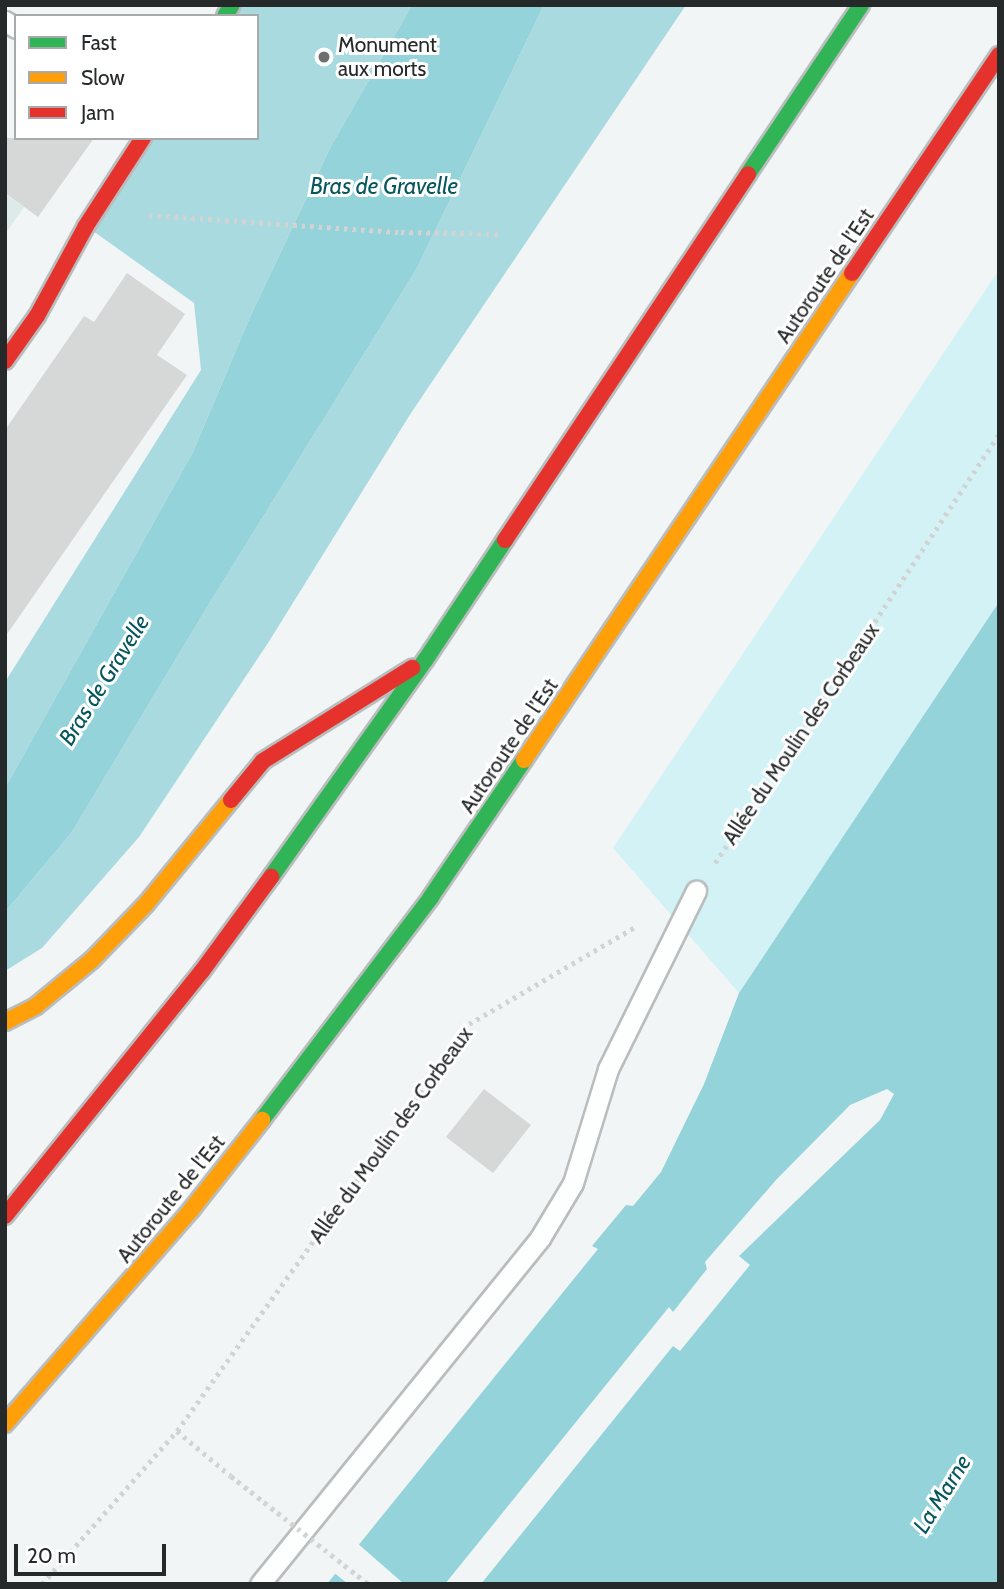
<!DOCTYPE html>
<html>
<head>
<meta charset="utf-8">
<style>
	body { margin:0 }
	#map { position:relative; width:1004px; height:1589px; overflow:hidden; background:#f1f5f5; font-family:Cabin,sans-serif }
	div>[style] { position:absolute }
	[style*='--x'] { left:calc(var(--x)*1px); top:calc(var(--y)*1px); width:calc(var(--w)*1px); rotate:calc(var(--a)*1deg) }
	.built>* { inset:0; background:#dee9ea }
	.green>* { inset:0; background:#d2f2f6 }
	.forest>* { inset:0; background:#a9dae0 }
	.water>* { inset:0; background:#95d3da }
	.pier>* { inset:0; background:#f1f5f5 }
	.building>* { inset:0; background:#d6d8d8 }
	.path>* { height:4.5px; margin-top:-2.25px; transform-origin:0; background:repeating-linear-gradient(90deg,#d2d3d3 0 3.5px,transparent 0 8.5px) }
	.roads { filter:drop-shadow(2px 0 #babdbd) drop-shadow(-2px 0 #babdbd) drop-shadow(0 2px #babdbd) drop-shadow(0 -2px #babdbd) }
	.lane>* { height:19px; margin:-9.5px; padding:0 9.5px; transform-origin:9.5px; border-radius:9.5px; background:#fdfefe }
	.fast>* { height:16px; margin:-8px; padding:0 8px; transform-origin:8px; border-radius:8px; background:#30b455 }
	.slow>* { height:16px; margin:-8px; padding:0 8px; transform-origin:8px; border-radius:8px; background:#ff9f0a }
	.jam>* { height:16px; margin:-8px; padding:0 8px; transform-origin:8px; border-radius:8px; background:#e5322d }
	.path-bridge>* { height:4.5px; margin-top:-2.25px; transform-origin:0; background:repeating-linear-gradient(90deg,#d2d3d3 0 3.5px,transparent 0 8.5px) }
	.dots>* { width:19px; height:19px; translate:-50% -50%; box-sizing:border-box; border:4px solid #fff; border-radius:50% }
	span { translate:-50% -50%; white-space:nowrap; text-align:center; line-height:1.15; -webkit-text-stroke:6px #fff; paint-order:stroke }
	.poi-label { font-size:21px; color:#26292a }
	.left { translate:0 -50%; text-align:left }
	.street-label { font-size:21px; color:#26292a }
	.water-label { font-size:23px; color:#06565e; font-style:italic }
	.frame { position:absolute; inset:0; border:7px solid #26292a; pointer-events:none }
	.legend { position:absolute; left:14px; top:14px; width:245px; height:126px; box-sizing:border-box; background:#fff; border:2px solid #a8a9aa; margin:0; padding:9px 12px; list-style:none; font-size:21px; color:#26292a }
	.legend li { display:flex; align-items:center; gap:14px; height:35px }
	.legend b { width:35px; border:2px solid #a8a9aa }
	.scale { position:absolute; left:14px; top:1544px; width:152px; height:32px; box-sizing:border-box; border:4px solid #26292a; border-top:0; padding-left:9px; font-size:21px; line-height:24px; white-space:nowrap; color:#26292a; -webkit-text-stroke:5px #fff; paint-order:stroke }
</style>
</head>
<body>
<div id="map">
	<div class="built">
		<i style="clip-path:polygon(5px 194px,24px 207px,5px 234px)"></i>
	</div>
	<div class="green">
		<i style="clip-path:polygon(999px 270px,999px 602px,739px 993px,613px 848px)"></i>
	</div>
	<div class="forest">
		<i style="clip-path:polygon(237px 5px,412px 5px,331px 146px,250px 317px,193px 452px,5px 788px,5px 682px,201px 370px,194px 303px,86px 226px,143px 138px,257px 138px,257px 16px,229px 16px)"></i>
		<i style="clip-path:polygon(544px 5px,686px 5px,411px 413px,268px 643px,139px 837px,42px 948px,5px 971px,5px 912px,72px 832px,209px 604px,416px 270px)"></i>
	</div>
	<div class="water">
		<i style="clip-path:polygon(412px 5px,544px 5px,416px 270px,209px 604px,72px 832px,5px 912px,5px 788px,193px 452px,250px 317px,331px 146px)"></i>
		<i style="clip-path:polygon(999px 602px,999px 1584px,481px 1584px,673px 1346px,680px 1351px,750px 1265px,739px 1256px,880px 1120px,894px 1094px,887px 1089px,850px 1105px,776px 1180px,705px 1262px,707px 1269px,673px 1312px,669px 1307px,445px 1584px,327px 1584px,598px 1249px,592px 1246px,626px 1205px,633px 1206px,661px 1172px,704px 1084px,739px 993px)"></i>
	</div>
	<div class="pier">
		<i style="clip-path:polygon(356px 1542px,404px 1584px,348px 1584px,332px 1571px)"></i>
	</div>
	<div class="building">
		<i style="clip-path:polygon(5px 138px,94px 138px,38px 217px,5px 193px)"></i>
		<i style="clip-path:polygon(127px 273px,185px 314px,157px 355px,187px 375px,5px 637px,5px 430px,84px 316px,94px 322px)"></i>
		<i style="clip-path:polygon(484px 1089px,531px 1125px,493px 1173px,446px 1137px)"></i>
	</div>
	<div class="path">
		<i style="--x:149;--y:215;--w:253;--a:3.9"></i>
		<i style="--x:401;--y:232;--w:101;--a:1.1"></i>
		<i style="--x:715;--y:863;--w:514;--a:-56.5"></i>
		<i style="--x:177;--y:1431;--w:70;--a:39.8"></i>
		<i style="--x:42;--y:1584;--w:204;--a:-48.6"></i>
		<i style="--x:177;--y:1431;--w:501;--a:-54.34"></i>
		<i style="--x:469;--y:1024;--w:194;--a:-30.3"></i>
	</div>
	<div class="roads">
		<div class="lane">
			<i style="--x:5;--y:21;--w:13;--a:32"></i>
			<i style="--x:260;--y:1584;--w:445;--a:-51"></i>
			<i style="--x:540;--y:1238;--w:64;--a:-59"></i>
			<i style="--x:573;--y:1183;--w:119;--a:-72.9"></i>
			<i style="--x:608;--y:1069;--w:199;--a:-63.7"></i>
		</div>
		<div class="fast">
			<i style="--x:225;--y:16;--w:13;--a:-58"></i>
			<i style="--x:748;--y:174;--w:203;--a:-56.2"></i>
			<i style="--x:271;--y:877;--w:267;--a:-54.6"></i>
			<i style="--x:426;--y:659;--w:143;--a:-56.4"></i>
			<i style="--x:262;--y:1120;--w:280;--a:-52.8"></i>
			<i style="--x:431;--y:897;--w:166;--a:-55.8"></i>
		</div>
		<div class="slow">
			<i style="--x:524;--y:760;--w:587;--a:-56.04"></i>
			<i style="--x:5;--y:1022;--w:35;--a:-27"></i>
			<i style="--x:36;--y:1006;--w:72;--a:-39.4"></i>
			<i style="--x:92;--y:960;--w:78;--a:-46"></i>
			<i style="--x:146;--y:904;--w:134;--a:-50.7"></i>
			<i style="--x:5;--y:1424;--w:284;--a:-49"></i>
			<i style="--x:191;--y:1210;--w:115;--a:-51.7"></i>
		</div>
		<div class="jam">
			<i style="--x:852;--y:273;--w:263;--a:-56"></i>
			<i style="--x:5;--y:361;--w:55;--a:-54.6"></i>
			<i style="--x:37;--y:316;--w:102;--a:-61.4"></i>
			<i style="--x:86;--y:226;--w:105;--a:-57.1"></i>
			<i style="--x:505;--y:540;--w:439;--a:-56.4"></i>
			<i style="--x:231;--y:800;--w:50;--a:-50.6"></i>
			<i style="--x:263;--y:761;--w:176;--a:-32"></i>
			<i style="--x:5;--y:1216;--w:314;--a:-51.2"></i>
			<i style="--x:202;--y:971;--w:117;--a:-53.7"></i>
		</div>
	</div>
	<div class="path-bridge">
		<i style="--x:231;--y:1476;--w:174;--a:38.2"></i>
	</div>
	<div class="dots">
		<i style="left:324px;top:57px;background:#6d7071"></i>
	</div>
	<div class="poi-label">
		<span class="left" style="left:338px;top:57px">Monument<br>aux morts</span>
	</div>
	<div class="street-label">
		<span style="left:825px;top:276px;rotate:-56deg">Autoroute de l’Est</span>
		<span style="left:801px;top:734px;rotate:-56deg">Allée du Moulin des Corbeaux</span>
		<span style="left:509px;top:746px;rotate:-56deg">Autoroute de l’Est</span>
		<span style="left:391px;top:1135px;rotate:-54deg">Allée du Moulin des Corbeaux</span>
		<span style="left:171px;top:1199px;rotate:-51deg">Autoroute de l’Est</span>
	</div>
	<div class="water-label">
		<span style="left:384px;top:186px">Bras de Gravelle</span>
		<span style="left:104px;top:680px;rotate:-58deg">Bras de Gravelle</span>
		<span style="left:942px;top:1494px;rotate:-58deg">La Marne</span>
	</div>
	<div class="frame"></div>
	<ul class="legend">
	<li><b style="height:9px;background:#30b455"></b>Fast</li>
	<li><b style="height:9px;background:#ff9f0a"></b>Slow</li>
	<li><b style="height:9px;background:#e5322d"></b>Jam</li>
	</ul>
	<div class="scale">20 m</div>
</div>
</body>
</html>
